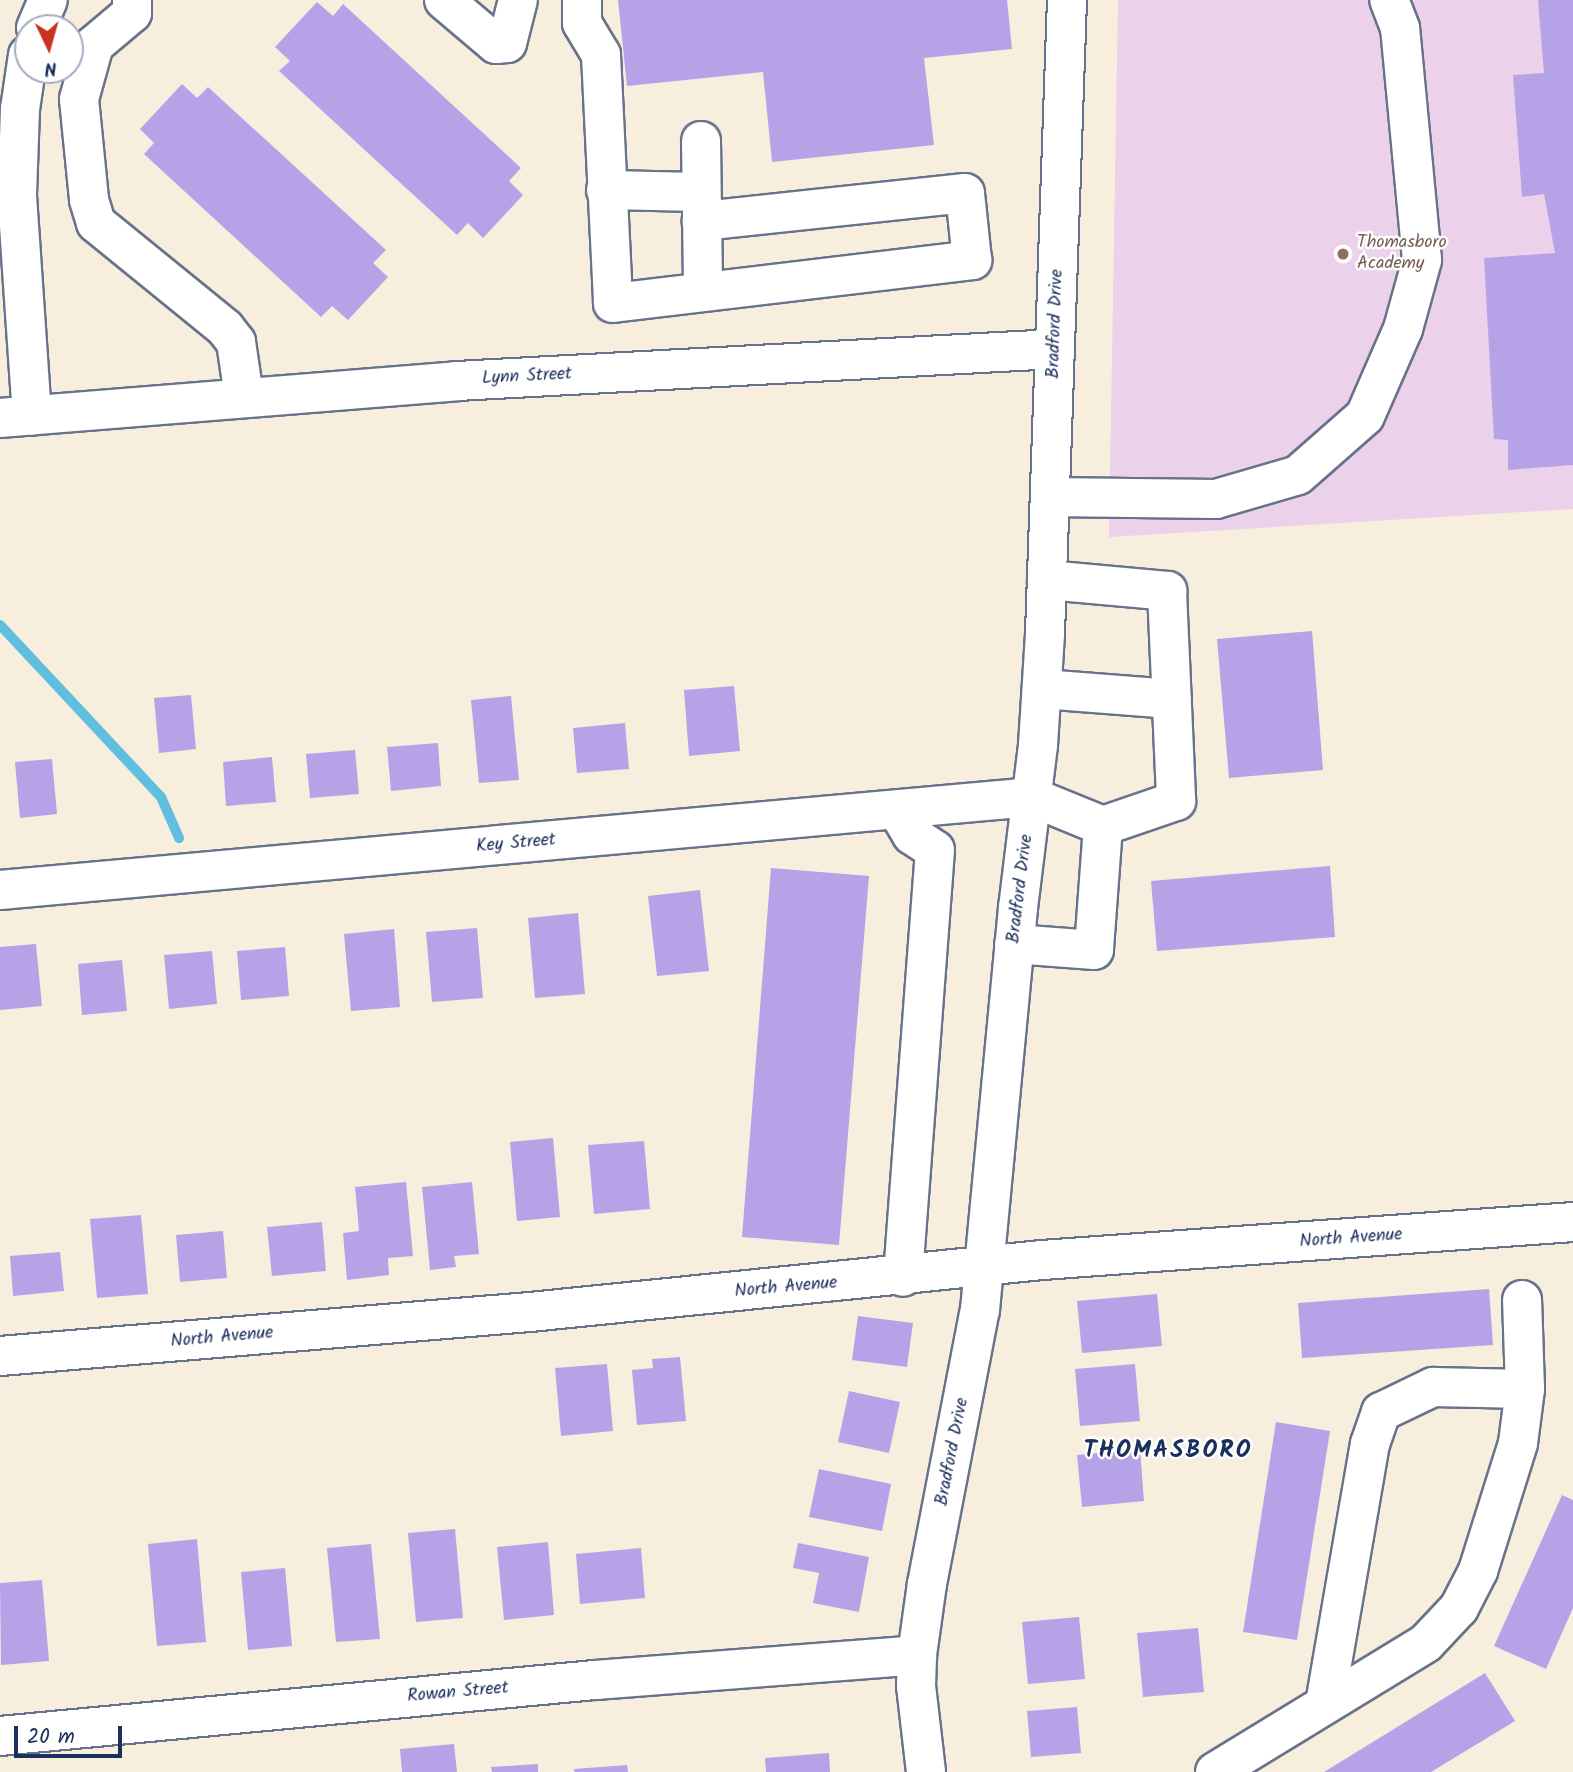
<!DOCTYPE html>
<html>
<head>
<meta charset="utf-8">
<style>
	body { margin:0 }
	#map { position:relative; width:1573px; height:1772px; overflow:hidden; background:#f7eede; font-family:Kalam,sans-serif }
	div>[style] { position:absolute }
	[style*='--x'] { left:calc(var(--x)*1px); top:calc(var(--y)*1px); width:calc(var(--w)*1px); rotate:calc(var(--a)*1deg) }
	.built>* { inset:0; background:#ecd1ea }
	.stream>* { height:10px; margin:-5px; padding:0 5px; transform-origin:5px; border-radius:5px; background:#60bede }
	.building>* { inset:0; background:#b6a3e7 }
	.roads { filter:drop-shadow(2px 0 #68728b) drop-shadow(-2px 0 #68728b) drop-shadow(0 2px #68728b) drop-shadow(0 -2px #68728b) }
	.minor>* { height:38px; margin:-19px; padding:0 19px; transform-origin:19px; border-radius:19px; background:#fff }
	.dots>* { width:19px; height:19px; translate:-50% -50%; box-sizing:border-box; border:4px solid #fff; border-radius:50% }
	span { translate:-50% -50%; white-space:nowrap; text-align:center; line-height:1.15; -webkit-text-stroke:5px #fff; paint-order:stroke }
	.education-label { font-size:18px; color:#785e54 }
	.left { translate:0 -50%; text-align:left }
	.street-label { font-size:18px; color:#1b2f5e }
	.district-label { font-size:24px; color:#1b2f5e; font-weight:700; letter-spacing:2px }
	.north { position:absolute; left:14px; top:14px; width:70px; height:70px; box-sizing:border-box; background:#fff; border:2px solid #a4acbf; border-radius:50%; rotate:175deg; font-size:19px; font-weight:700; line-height:28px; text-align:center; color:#1b2f5e }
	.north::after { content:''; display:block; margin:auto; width:24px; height:32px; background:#c8321e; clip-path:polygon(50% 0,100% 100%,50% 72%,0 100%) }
	.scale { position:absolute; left:14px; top:1726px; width:108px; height:32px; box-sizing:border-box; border:4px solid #1b2f5e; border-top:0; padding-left:9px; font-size:21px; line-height:24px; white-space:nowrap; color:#1b2f5e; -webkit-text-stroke:5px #fff; paint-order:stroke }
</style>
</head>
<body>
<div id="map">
	<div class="built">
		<i style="clip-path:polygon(1118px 0,1573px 0,1573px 509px,1109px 537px)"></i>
	</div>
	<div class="stream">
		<i style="--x:0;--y:625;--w:236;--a:46.9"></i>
		<i style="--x:161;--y:797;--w:45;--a:66.3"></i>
	</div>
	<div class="building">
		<i style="clip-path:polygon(618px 0,1007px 0,1012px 49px,924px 58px,934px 145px,772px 162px,763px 72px,627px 86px)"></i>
		<i style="clip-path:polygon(1538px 0,1573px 0,1573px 465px,1508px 470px,1508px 440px,1494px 439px,1484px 258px,1555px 253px,1544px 194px,1522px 197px,1513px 75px,1544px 73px)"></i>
		<i style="clip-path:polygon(317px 2px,333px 16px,343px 4px,521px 168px,509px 181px,523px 195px,483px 238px,468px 223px,457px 235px,279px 71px,290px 61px,275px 47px)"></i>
		<i style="clip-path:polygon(182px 84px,197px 98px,208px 87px,386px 250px,373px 263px,388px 277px,348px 320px,332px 306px,321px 317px,144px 154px,154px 143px,140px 129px)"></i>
		<i style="clip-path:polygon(1312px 631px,1323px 770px,1229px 778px,1217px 639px)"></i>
		<i style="clip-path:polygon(734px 686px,740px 751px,689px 756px,684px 690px)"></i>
		<i style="clip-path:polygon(191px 695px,196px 749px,159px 753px,154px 698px)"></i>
		<i style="clip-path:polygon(511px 696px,519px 780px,479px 783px,471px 700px)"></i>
		<i style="clip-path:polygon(625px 723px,629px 769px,577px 773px,573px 728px)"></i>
		<i style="clip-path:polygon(438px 743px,441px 786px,391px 791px,387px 747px)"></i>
		<i style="clip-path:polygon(355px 750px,359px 794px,310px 798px,306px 754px)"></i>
		<i style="clip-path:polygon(272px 757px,276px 802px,226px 806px,223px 762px)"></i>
		<i style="clip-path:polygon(52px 759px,57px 814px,20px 818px,15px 762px)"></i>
		<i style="clip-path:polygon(1330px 866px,1335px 937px,1157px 951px,1151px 881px)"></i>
		<i style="clip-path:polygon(771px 868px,869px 876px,839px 1245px,742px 1237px)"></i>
		<i style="clip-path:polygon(700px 890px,709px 971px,657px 976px,648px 896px)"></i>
		<i style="clip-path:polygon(578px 913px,585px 994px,535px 998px,528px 918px)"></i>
		<i style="clip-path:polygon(477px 928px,483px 998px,432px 1002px,426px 932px)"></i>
		<i style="clip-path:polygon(394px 929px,400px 1007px,351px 1011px,344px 934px)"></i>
		<i style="clip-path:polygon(36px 944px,42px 1006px,0 1010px,0 947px)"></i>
		<i style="clip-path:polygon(285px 947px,289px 996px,241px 1000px,237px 951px)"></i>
		<i style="clip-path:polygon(212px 951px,217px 1004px,169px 1009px,164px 955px)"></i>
		<i style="clip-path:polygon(122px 960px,127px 1011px,82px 1015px,78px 964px)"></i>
		<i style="clip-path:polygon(553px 1138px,560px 1217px,517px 1221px,510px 1142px)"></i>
		<i style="clip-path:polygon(644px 1141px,650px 1209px,594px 1214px,588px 1145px)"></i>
		<i style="clip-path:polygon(406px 1182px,413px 1256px,388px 1258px,389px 1275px,347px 1280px,343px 1233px,359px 1231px,355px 1187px)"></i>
		<i style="clip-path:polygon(472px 1182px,479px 1254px,454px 1256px,456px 1267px,430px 1270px,422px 1187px)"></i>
		<i style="clip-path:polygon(141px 1215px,148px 1294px,97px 1298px,90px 1219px)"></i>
		<i style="clip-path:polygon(322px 1222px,326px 1271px,272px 1276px,267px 1227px)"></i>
		<i style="clip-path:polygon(223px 1231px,227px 1278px,180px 1282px,176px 1235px)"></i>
		<i style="clip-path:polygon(60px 1252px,64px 1291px,13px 1296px,10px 1256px)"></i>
		<i style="clip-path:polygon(1489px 1289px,1493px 1345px,1302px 1358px,1298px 1303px)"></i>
		<i style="clip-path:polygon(1157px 1294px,1162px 1346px,1082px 1353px,1077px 1301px)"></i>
		<i style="clip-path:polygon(858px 1316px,913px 1323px,907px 1367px,852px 1360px)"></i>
		<i style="clip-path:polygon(680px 1357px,686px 1421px,637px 1425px,632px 1370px,653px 1368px,652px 1359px)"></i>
		<i style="clip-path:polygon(607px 1364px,613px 1431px,561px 1436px,555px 1368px)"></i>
		<i style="clip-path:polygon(1135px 1364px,1140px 1421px,1080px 1426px,1075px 1369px)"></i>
		<i style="clip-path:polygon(849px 1391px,900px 1402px,889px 1453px,838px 1442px)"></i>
		<i style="clip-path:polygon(1276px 1422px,1330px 1431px,1297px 1640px,1243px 1632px)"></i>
		<i style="clip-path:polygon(1140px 1449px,1144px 1501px,1082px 1507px,1077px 1455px)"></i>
		<i style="clip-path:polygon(819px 1469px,891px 1484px,882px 1531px,809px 1517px)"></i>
		<i style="clip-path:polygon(1562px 1495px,1573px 1500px,1573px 1608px,1546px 1669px,1494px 1646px)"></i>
		<i style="clip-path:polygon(455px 1529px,463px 1618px,416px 1622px,408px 1533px)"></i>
		<i style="clip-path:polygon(197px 1539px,206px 1642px,157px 1646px,148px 1544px)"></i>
		<i style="clip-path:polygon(548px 1542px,554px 1615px,504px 1620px,497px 1547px)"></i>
		<i style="clip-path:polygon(798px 1543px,869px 1557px,859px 1612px,813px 1603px,819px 1573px,793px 1568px)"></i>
		<i style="clip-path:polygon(371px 1544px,380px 1639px,336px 1642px,327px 1548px)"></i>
		<i style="clip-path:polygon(641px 1548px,645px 1598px,580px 1604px,576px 1554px)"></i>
		<i style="clip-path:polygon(285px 1568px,292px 1646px,248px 1650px,241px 1572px)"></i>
		<i style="clip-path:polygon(42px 1580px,49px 1661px,1px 1665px,0 1583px)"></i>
		<i style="clip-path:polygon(1079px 1617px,1085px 1679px,1028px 1684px,1022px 1622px)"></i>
		<i style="clip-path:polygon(1198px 1628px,1204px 1692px,1143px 1697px,1137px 1633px)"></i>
		<i style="clip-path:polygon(1485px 1673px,1515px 1721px,1431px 1772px,1324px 1772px)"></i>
		<i style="clip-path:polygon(1077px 1707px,1081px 1753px,1031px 1757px,1027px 1711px)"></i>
		<i style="clip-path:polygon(454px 1744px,457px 1772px,402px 1772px,400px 1749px)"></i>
		<i style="clip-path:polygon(829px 1753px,830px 1772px,766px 1772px,765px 1758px)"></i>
		<i style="clip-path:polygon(538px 1764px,538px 1772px,492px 1772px,491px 1767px)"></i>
		<i style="clip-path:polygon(627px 1765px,628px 1772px,575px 1772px,574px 1769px)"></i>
	</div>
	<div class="roads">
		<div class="minor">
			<i style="--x:132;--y:0;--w:13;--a:90"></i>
			<i style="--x:132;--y:13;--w:50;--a:139.9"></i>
			<i style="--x:94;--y:45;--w:56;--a:105.5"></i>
			<i style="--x:79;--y:99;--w:101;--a:84.3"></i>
			<i style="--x:89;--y:200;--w:24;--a:73"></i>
			<i style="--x:96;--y:223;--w:166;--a:39.1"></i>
			<i style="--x:225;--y:328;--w:18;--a:52"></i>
			<i style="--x:236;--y:342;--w:55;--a:81.6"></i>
			<i style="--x:444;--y:0;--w:68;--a:40.2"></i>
			<i style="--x:496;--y:44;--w:11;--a:-5"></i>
			<i style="--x:507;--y:43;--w:44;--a:-75.7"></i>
			<i style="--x:582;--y:0;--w:23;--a:90"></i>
			<i style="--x:582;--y:23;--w:37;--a:59"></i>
			<i style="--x:601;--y:55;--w:248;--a:87.2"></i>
			<i style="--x:613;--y:303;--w:362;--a:-6.8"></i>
			<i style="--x:972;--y:260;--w:67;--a:-96"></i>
			<i style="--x:965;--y:193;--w:265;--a:173.9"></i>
			<i style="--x:36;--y:28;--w:30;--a:-67"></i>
			<i style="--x:28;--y:55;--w:55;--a:98.4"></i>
			<i style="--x:20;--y:109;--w:87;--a:92"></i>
			<i style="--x:17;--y:196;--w:220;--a:86.1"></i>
			<i style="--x:701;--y:141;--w:151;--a:89.2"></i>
			<i style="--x:606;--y:190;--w:95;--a:1.2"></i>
			<i style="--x:0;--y:418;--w:458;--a:-4.6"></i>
			<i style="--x:457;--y:381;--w:599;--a:-3.06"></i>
			<i style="--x:1050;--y:497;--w:166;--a:0.7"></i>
			<i style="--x:1216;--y:499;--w:85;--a:-16.3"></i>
			<i style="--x:1298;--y:475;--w:89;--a:-41.4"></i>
			<i style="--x:1365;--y:416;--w:95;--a:-66.4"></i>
			<i style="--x:1403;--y:329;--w:72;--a:-74.6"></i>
			<i style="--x:1422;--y:260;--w:233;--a:-95.4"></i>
			<i style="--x:1400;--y:28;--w:30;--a:-111"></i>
			<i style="--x:1047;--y:580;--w:121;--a:5.2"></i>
			<i style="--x:1167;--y:591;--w:210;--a:87.5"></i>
			<i style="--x:1176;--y:801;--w:77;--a:161.1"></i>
			<i style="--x:1042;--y:689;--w:130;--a:4.4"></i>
			<i style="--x:897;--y:810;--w:29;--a:59"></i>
			<i style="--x:912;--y:835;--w:27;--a:33"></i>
			<i style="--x:935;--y:850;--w:428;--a:94.3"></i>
			<i style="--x:0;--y:890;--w:1036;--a:-5.15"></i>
			<i style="--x:1032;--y:797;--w:77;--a:22.2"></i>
			<i style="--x:1103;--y:826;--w:124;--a:94.2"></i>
			<i style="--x:1094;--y:950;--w:80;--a:-175.7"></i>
			<i style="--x:0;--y:1356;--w:532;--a:-4.75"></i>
			<i style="--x:530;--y:1312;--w:515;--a:-5.8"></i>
			<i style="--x:1042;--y:1260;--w:532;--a:-4.09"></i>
			<i style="--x:1325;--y:1704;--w:264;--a:-80.2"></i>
			<i style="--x:1370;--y:1444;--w:34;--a:-71"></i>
			<i style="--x:1381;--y:1412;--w:58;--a:-25.7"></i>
			<i style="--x:1433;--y:1387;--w:92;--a:1.2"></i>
			<i style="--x:0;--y:1736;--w:598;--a:-5.38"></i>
			<i style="--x:595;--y:1680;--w:323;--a:-4.4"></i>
			<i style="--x:926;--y:1772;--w:87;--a:-96.6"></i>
			<i style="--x:916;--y:1686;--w:31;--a:-88"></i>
			<i style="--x:917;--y:1655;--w:72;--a:-82"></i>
			<i style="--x:927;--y:1584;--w:279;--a:-79.1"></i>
			<i style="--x:980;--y:1310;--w:404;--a:-84.6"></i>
			<i style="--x:1018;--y:908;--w:164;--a:-83"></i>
			<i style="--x:1038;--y:745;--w:112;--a:-86.4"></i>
			<i style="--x:1045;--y:633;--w:633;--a:-88.01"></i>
			<i style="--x:1215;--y:1772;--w:247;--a:-31.4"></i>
			<i style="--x:1426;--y:1643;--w:48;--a:-46.7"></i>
			<i style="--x:1459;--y:1608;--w:42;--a:-62.8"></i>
			<i style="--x:1478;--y:1571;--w:134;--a:-72.6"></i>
			<i style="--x:1518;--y:1443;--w:54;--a:-82.6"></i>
			<i style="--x:1525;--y:1389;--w:89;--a:-91.9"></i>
		</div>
	</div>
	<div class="dots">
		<i style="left:1343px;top:254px;background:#8d6e63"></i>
	</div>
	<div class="education-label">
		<span class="left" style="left:1357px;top:254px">Thomasboro<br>Academy</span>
	</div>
	<div class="street-label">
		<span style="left:1056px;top:324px;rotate:-88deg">Bradford Drive</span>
		<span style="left:527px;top:377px;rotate:-3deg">Lynn Street</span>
		<span style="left:516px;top:844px;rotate:-5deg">Key Street</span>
		<span style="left:1021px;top:889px;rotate:-83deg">Bradford Drive</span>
		<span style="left:1351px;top:1239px;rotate:-4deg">North Avenue</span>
		<span style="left:786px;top:1288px;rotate:-5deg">North Avenue</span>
		<span style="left:222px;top:1338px;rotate:-5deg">North Avenue</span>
		<span style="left:953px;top:1452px;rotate:-79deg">Bradford Drive</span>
		<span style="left:458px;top:1693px;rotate:-5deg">Rowan Street</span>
	</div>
	<div class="district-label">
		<span style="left:1168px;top:1451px">THOMASBORO</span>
	</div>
	<div class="north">N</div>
	<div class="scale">20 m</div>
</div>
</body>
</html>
